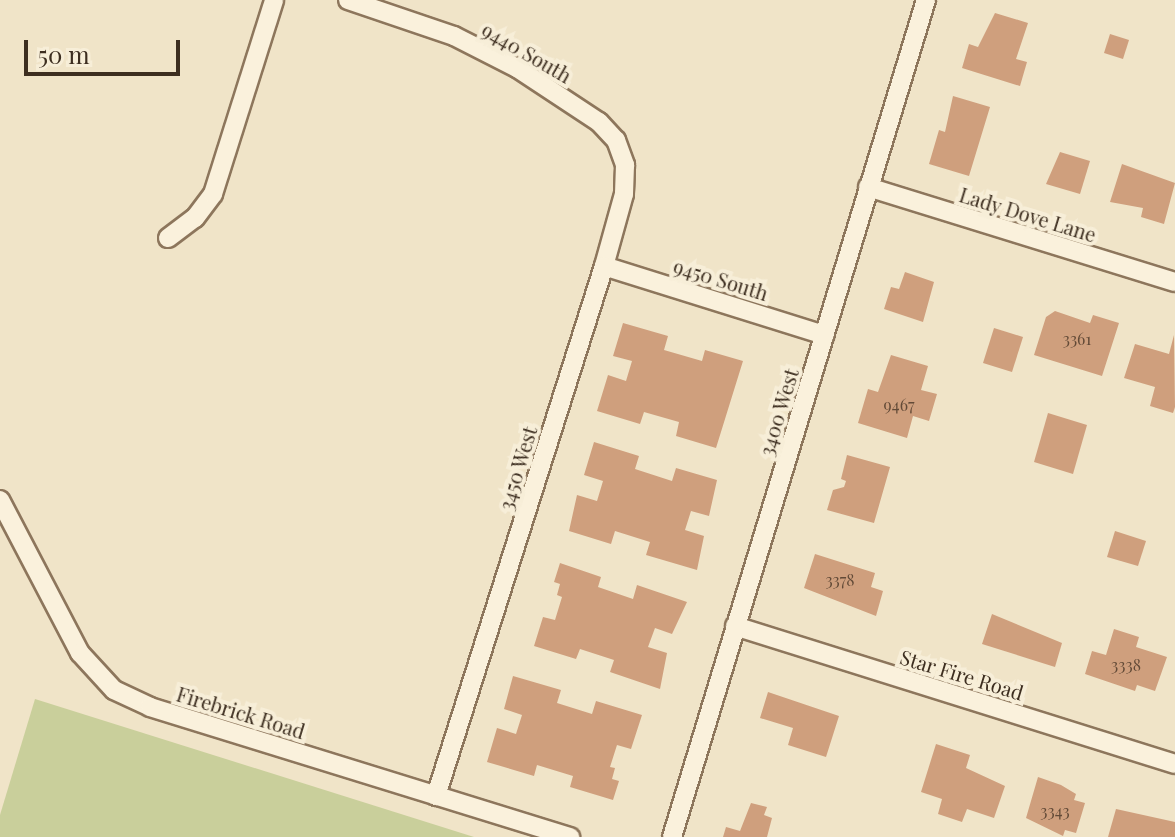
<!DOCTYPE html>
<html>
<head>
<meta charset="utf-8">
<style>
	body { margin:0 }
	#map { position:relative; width:1175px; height:837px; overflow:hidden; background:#f0e4c8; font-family:"Playfair Display",serif }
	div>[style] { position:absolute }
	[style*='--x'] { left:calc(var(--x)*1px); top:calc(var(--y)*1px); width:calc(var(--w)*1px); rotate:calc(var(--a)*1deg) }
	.green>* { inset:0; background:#c9cf9b }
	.building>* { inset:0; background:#cf9f7d }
	.roads { filter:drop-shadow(2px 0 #8d765c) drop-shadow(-2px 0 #8d765c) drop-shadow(0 2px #8d765c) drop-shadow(0 -2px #8d765c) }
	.street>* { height:18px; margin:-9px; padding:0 9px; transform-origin:9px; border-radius:9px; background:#faf1dc }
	span { translate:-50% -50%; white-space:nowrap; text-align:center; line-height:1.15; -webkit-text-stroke:8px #f7eed8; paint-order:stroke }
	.number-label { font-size:16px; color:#624a37 }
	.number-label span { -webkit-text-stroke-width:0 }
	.street-label { font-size:20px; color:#3d2e20 }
	.scale { position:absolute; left:24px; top:40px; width:156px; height:36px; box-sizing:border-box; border:4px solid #3d2e20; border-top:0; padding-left:10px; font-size:24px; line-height:28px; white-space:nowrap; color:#3d2e20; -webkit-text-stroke:6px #f7eed8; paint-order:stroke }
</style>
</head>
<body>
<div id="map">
	<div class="green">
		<i style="clip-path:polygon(35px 699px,474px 837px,0 837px,0 815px)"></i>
	</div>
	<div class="building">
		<i style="clip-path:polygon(995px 13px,1028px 23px,1016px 59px,1027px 62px,1020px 86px,962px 68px,969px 44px,978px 47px)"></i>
		<i style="clip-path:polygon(1110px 34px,1129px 40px,1123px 59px,1104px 53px)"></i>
		<i style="clip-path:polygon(953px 96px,990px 107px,969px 176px,929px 164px,939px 130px,945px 132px)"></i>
		<i style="clip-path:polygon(1060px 152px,1090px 161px,1080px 194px,1046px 184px)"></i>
		<i style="clip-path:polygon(1122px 164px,1175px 183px,1164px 224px,1141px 217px,1143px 208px,1110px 202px)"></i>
		<i style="clip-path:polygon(905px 272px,934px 282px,923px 322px,884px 309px,891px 287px,899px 289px)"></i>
		<i style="clip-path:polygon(1055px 311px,1090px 323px,1093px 315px,1119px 323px,1102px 376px,1034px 355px,1046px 317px)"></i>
		<i style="clip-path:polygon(623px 323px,668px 336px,664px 350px,702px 361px,705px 350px,743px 361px,716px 448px,676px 436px,679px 422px,644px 412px,640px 424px,597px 411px,608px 375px,626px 381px,632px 361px,613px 356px)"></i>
		<i style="clip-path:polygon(994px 328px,1023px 337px,1012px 372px,983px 363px)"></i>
		<i style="clip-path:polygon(1174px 335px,1175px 407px,1173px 413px,1150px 406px,1155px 387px,1124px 378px,1135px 344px,1169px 354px)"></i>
		<i style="clip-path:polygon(891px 355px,928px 366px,921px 390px,937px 394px,929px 421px,913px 416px,907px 438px,858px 423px,868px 389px,878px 392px)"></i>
		<i style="clip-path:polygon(1048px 413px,1087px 425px,1073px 474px,1034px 462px)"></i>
		<i style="clip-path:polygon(594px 442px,639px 456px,635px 469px,672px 481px,676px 468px,717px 480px,709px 516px,691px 511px,685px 530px,704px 536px,697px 570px,646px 555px,650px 542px,615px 531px,611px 544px,569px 531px,577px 495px,597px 501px,603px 481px,584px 475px)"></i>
		<i style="clip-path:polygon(847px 455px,890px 467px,874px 523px,827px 510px,833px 490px,844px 487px,846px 481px,841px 479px)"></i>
		<i style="clip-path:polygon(1115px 531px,1146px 541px,1138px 566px,1107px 557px)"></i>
		<i style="clip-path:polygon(815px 554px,875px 573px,871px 587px,883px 591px,876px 616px,804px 588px)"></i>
		<i style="clip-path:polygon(560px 563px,601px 577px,598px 587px,633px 599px,637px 585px,687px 602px,672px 634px,655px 628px,648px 647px,667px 653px,660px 689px,610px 672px,614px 660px,580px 649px,576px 659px,534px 646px,543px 617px,555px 620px,562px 597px,557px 595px,560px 584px,554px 582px)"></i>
		<i style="clip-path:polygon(992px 614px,1062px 643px,1055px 667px,982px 644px)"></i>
		<i style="clip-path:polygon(1114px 629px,1139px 637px,1136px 647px,1167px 657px,1155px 691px,1137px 685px,1135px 691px,1085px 674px,1092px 651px,1106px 655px)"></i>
		<i style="clip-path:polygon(513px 676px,561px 690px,557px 703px,592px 714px,596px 701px,642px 715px,631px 749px,617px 745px,610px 767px,615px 768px,612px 779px,619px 781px,613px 800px,570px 787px,573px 776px,537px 765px,534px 776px,487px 762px,497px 728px,516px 734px,522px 715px,504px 709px)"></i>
		<i style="clip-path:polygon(768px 692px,839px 716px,826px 757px,788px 745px,793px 728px,760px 718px)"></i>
		<i style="clip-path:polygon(936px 744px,970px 755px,966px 768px,1005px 786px,994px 818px,967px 809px,962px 822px,938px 814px,942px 799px,921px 792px)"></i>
		<i style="clip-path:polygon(1038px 777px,1061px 785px,1076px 794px,1074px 800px,1085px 803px,1076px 833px,1065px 830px,1063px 836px,1026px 818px)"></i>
		<i style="clip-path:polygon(751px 803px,767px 807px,764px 815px,772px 818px,767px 837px,723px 837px,726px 827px,740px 831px)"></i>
		<i style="clip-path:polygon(1116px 809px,1175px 822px,1175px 837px,1108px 837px)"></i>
	</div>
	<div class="roads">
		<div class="street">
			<i style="--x:348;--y:0;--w:112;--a:18.8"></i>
			<i style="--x:454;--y:36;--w:71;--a:26.9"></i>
			<i style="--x:517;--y:68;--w:98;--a:33.4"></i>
			<i style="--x:599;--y:122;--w:25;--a:47"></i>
			<i style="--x:616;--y:140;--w:27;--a:70"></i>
			<i style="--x:625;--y:165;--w:29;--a:92"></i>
			<i style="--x:624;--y:194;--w:75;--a:105.5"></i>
			<i style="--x:604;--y:266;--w:556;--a:107.59"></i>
			<i style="--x:868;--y:187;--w:321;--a:17.2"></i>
			<i style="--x:168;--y:238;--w:34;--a:-37"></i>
			<i style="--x:195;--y:218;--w:30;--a:-53"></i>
			<i style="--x:213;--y:194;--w:203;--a:-72.5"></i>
			<i style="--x:604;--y:266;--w:231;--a:17.4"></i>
			<i style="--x:0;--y:500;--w:173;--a:62.4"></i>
			<i style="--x:80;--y:653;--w:50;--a:47.4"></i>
			<i style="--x:114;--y:690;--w:40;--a:25"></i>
			<i style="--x:150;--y:707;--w:440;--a:17.2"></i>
			<i style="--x:735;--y:626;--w:461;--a:17.4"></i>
			<i style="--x:672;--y:837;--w:875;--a:-73.12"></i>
		</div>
	</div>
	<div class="number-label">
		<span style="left:1077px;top:339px">3361</span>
		<span style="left:899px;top:405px">9467</span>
		<span style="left:840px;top:580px">3378</span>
		<span style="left:1126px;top:665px">3338</span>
		<span style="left:1055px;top:811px">3343</span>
	</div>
	<div class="street-label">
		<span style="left:527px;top:52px;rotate:30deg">9440 South</span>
		<span style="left:1028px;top:214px;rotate:17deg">Lady Dove Lane</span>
		<span style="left:721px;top:279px;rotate:17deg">9450 South</span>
		<span style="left:778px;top:412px;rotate:-73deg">3400 West</span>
		<span style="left:517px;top:468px;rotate:-73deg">3450 West</span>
		<span style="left:962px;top:674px;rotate:17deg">Star Fire Road</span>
		<span style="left:241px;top:712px;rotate:17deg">Firebrick Road</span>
	</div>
	<div class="scale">50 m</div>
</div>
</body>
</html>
